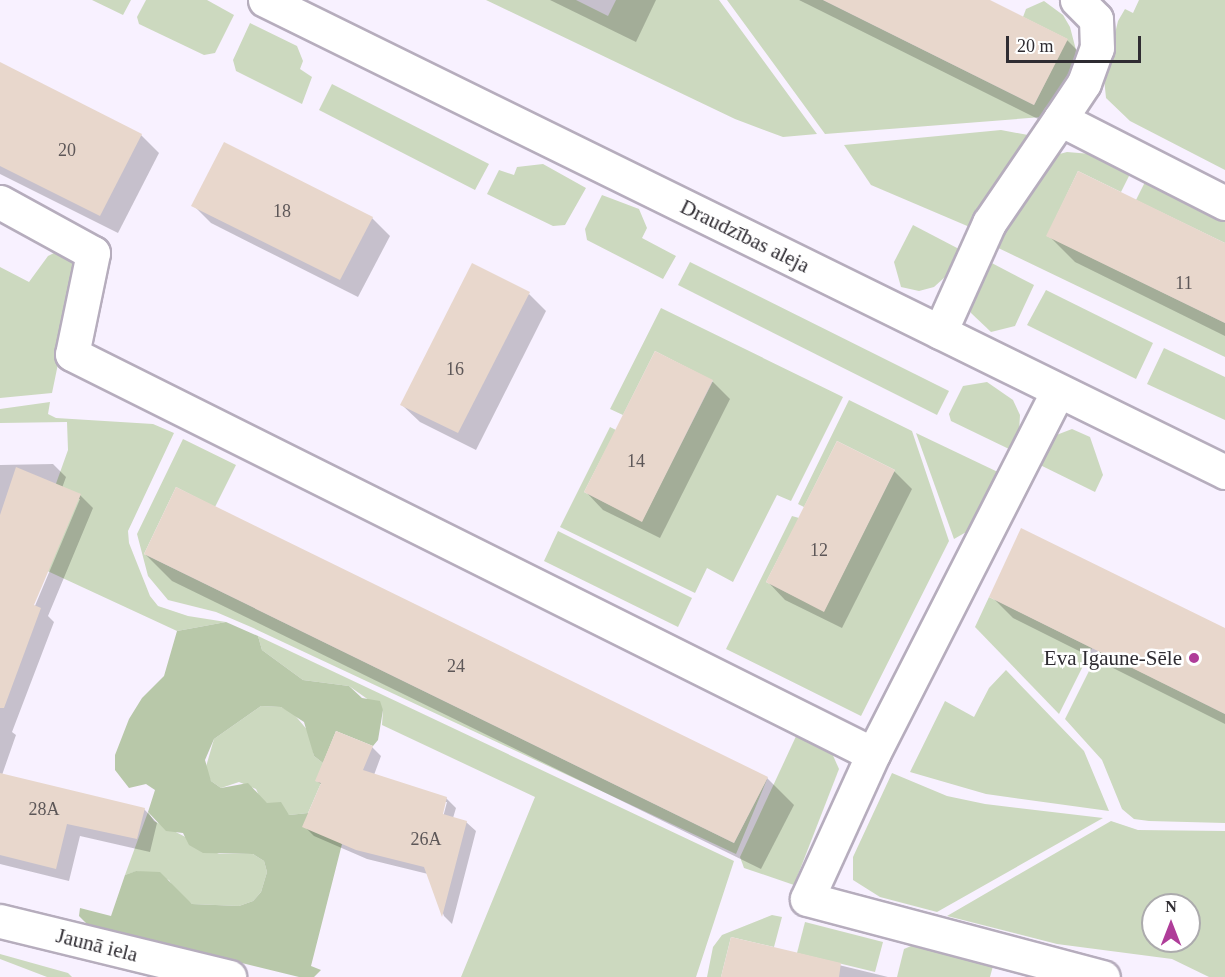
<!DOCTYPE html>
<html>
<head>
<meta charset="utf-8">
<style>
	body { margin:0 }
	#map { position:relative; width:1225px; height:977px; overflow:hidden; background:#f8f1ff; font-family:Georgia,serif }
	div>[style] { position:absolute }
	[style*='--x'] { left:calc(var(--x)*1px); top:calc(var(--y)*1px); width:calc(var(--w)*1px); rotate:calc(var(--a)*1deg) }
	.green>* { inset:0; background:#ccd9bf }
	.forest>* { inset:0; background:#b8c8a9 }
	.shadow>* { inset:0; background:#0003 }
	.building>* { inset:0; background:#e8d7cc }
	.roads { filter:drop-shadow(2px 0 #b6adbd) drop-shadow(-2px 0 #b6adbd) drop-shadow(0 2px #b6adbd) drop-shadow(0 -2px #b6adbd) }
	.minor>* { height:33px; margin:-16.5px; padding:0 16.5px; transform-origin:16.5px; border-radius:16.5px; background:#fff }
	.dots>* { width:16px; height:16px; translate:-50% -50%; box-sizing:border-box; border:3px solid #fff; border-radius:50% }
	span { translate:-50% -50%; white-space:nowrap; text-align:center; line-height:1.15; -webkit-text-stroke:5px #fff; paint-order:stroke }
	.number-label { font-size:18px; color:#5d5758 }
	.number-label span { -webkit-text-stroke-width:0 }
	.street-label { font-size:21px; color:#2f2c32 }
	.poi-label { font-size:21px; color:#2f2c32 }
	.right { translate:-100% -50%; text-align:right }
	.north { position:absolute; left:1141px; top:893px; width:60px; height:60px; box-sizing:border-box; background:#fff; border:2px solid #acabad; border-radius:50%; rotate:0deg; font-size:16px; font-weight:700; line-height:24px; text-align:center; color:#2f2c32 }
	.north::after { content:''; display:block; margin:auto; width:21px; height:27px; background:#af3d99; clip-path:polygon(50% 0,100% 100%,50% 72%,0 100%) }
	.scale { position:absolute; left:1006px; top:36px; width:135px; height:27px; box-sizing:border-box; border:3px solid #2f2c32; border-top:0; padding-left:8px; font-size:18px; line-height:21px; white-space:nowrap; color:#2f2c32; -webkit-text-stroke:4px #fff; paint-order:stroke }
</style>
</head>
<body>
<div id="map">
	<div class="green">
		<i style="clip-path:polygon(92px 0,131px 0,123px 15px)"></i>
		<i style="clip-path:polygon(146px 0,207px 0,234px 15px,215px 53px,204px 55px,139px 24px,137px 17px)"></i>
		<i style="clip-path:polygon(486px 0,576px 0,608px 16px,616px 0,719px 0,817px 134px,783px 137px,735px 119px)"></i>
		<i style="clip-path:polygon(727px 0,823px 0,1034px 105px,1067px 39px,1023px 17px,1026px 9px,1044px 1px,1063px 15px,1070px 27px,1076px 50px,1074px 65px,1042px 117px,825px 134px)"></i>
		<i style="clip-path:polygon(1139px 0,1225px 0,1225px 170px,1130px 121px,1106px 98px,1104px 78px,1118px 21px,1125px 9px,1133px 13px)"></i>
		<i style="clip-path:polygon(250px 23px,297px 46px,303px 61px,300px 69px,312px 77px,302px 104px,236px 71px,233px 60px)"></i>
		<i style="clip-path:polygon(332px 84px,489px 164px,475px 190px,319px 110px)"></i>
		<i style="clip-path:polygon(1001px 130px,1028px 135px,972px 228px,871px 185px,844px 145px)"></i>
		<i style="clip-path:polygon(1067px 152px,1091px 154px,1130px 174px,1121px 192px,1078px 171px,1047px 236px,1225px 323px,1225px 357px,990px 244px,1052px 156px)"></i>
		<i style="clip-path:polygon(543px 164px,586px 188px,565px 225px,553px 226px,487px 194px,499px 170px,514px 175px,517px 167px)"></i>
		<i style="clip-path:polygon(1145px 182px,1225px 222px,1225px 243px,1136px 200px)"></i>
		<i style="clip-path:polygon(602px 195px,639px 209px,647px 228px,642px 238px,676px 256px,663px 279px,587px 240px,585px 229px)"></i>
		<i style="clip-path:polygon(913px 225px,959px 249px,945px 277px,934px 287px,919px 291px,901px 287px,894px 262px)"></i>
		<i style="clip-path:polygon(58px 251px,76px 262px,77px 272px,52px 393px,0 398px,0 267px,29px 282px,48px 256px)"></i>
		<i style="clip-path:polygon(986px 260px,1034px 285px,1015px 326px,991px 332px,971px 313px,969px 295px)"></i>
		<i style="clip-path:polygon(690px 262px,949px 391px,937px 415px,678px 285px)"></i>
		<i style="clip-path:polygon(1046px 290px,1153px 343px,1136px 379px,1027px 325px)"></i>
		<i style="clip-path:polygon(661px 308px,843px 397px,791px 501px,777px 495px,733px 582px,707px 568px,695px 593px,560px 527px,610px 427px,616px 430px,584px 492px,642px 521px,713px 381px,655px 351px,623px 415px,610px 409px)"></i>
		<i style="clip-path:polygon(1164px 348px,1225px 377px,1225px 420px,1147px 384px)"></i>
		<i style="clip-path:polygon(987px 382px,1013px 400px,1020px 415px,1019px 432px,1009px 449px,951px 421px,949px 414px,963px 386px)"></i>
		<i style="clip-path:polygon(849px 400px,912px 431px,949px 541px,861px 716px,726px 649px,792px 516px,799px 518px,766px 582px,824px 611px,895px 470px,837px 441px,804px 507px,798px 504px)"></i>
		<i style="clip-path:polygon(50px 402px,48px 414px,56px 418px,153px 424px,174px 433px,128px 531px,129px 543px,150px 596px,158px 606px,188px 616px,226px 622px,177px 631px,28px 562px,68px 450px,67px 422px,0 423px,0 409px)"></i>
		<i style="clip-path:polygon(1072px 429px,1090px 437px,1103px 475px,1095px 492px,1034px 462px,1046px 439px)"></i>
		<i style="clip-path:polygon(916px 433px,1002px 474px,975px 527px,954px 539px)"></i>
		<i style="clip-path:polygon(183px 439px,236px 465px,215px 507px,176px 487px,144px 554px,734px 843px,768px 777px,736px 854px,251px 627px,216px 612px,168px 600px,148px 576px,137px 534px)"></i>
		<i style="clip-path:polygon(558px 531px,692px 598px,678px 627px,544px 561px)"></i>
		<i style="clip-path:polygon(989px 597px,1092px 648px,1059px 714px,975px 627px)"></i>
		<i style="clip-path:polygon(258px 636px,734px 861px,696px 977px,461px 977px,535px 797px,382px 725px,383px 710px,349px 686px,303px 680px,262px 650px)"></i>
		<i style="clip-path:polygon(1099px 651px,1225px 714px,1225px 823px,1149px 821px,1134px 819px,1122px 809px,1102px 760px,1065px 719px)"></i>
		<i style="clip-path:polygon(1006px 670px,1084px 751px,1109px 811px,986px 794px,910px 772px,945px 701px,974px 717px,989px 688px)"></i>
		<i style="clip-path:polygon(261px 706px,281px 707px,293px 713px,309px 732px,314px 756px,323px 763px,316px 781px,321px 783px,308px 813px,289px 815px,261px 800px,256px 789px,239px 782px,221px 788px,211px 781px,205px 770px,214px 739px)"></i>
		<i style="clip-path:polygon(798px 732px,831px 751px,839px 769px,794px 885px,744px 868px,740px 857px)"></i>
		<i style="clip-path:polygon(892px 773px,947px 796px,985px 804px,1103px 818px,937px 912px,880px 897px,853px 880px,853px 857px)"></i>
		<i style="clip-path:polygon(148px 812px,154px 821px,219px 854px,253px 854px,264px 861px,267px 872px,261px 892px,253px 901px,239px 906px,192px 904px,176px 892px,169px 880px,137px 871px,125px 875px)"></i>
		<i style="clip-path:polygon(evenodd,1111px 821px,1138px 830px,1225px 831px,1225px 977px,1209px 977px,1172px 959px,1057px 944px,947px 916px,1111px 821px,1153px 905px,1189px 905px,1189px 941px,1153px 941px,1153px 905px)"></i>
		<i style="clip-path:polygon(772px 915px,782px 917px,774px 947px,731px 937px,721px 977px,707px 977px,713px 947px,722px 935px)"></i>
		<i style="clip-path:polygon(805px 922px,883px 942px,875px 972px,797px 953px)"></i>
		<i style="clip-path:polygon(911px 946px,993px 966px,990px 977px,897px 977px,904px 949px)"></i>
		<i style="clip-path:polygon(0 954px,68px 973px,72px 977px,47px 977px,0 959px)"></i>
	</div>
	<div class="forest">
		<i style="clip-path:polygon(226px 622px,258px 636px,262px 650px,303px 680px,349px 686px,362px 698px,380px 701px,383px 710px,378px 740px,373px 746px,336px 731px,323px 763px,314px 756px,304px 722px,281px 707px,261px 706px,214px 739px,205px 760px,211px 781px,221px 788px,248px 783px,267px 803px,281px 802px,289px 815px,308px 813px,342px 844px,311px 966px,321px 970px,314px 977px,299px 977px,88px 925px,79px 916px,80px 908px,111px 916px,125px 875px,136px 871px,160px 872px,192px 904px,239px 906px,253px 901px,261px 892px,267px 872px,264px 861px,253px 854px,203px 853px,189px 845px,183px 833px,166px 831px,148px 812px,155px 790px,146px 784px,129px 788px,115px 770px,115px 755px,129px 719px,142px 698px,164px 676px,177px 631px)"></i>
	</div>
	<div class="shadow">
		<i style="clip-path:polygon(550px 0,656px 0,636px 42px)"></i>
		<i style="clip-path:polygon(799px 0,986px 0,1067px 40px,1094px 67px,1062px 131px)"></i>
		<i style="clip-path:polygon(0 64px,141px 135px,159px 153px,118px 233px,0 174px)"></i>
		<i style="clip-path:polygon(193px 205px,372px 218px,390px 236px,358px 297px,211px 223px)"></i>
		<i style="clip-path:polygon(1048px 235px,1225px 245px,1225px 336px,1075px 262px)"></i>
		<i style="clip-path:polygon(529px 294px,546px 311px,476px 450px,420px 422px,402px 405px)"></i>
		<i style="clip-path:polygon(656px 353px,712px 381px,730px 399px,660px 538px,603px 510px,586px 492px)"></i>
		<i style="clip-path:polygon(evenodd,53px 464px,66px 477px,62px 488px,80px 495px,93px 508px,48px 616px,54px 622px,12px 732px,16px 735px,2px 775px,144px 809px,157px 823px,150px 852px,80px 836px,69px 881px,0 864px,0 465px,53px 464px,77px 499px,80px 499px,32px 613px,30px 612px,77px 499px)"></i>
		<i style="clip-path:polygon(894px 471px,912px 489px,842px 628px,785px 600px,768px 582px)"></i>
		<i style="clip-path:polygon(145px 554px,767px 778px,794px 805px,761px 869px,172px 581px)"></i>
		<i style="clip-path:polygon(991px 596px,1225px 630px,1225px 724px,1013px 618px)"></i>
		<i style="clip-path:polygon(evenodd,372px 747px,381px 756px,374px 775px,446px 798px,456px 808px,453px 818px,466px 822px,476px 831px,452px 924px,444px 916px,428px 874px,367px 859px,314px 836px,304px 826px,322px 785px,317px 781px,372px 747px,444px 802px,447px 802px,442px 821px,439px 821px,444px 802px)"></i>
		<i style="clip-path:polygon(732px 939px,888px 977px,722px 977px)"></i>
	</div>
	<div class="building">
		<i style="clip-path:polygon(823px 0,990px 0,1068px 39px,1034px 105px)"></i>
		<i style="clip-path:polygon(0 62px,142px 134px,100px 216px,0 166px)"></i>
		<i style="clip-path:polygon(224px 142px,373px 217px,340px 280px,191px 206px)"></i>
		<i style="clip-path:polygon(1078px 171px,1225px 243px,1225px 323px,1046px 236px)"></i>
		<i style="clip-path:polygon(472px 263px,530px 292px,458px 433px,400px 405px)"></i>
		<i style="clip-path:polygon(655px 351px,713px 380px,642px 522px,584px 492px)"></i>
		<i style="clip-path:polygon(837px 441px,895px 470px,824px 612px,766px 582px)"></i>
		<i style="clip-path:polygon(16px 467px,81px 494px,34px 605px,41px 608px,4px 708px,0 708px,0 515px)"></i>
		<i style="clip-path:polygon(176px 487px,768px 777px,734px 843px,144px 554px)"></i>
		<i style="clip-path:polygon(1021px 528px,1225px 628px,1225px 714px,989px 597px)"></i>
		<i style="clip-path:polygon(336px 731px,373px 746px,363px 770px,447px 797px,443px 814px,467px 821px,442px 917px,424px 867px,356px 850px,302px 827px,321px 783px,315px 781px)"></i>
		<i style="clip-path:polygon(0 773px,145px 808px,137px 839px,67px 824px,56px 869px,0 855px)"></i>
		<i style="clip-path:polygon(731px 937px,841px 963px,839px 977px,721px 977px)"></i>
	</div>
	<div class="roads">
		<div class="minor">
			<i style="--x:265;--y:0;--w:1070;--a:26.18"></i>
			<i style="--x:1060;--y:119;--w:43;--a:-56.3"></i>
			<i style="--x:1084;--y:83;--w:37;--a:-70"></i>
			<i style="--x:1097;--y:48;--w:29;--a:-92"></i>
			<i style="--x:1096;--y:19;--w:27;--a:-135"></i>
			<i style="--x:0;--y:202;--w:106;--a:28.7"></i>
			<i style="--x:93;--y:253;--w:103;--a:101.7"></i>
			<i style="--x:72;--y:354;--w:895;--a:26.54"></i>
			<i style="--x:873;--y:754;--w:407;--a:-63"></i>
			<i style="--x:940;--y:332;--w:120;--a:-65.8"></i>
			<i style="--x:989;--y:223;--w:126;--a:-55.7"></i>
			<i style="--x:1060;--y:119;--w:185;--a:27"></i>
			<i style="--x:873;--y:754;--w:159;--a:114.5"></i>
			<i style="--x:807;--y:899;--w:306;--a:14.8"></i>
			<i style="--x:0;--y:921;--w:236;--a:13.7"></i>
		</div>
	</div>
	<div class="dots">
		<i style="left:1194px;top:658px;background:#af3d99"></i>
	</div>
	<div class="number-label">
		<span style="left:67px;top:150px">20</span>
		<span style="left:282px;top:211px">18</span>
		<span style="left:1184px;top:283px">11</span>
		<span style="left:455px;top:369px">16</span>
		<span style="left:636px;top:461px">14</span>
		<span style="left:819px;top:550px">12</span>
		<span style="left:456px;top:666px">24</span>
		<span style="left:44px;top:809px">28A</span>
		<span style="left:426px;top:839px">26A</span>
	</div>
	<div class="street-label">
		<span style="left:745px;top:236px;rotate:26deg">Draudzības aleja</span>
		<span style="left:97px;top:945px;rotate:14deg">Jaunā iela</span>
	</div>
	<div class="poi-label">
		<span class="right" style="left:1182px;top:658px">Eva Igaune-Sēle</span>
	</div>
	<div class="north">N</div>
	<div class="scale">20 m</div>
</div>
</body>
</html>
